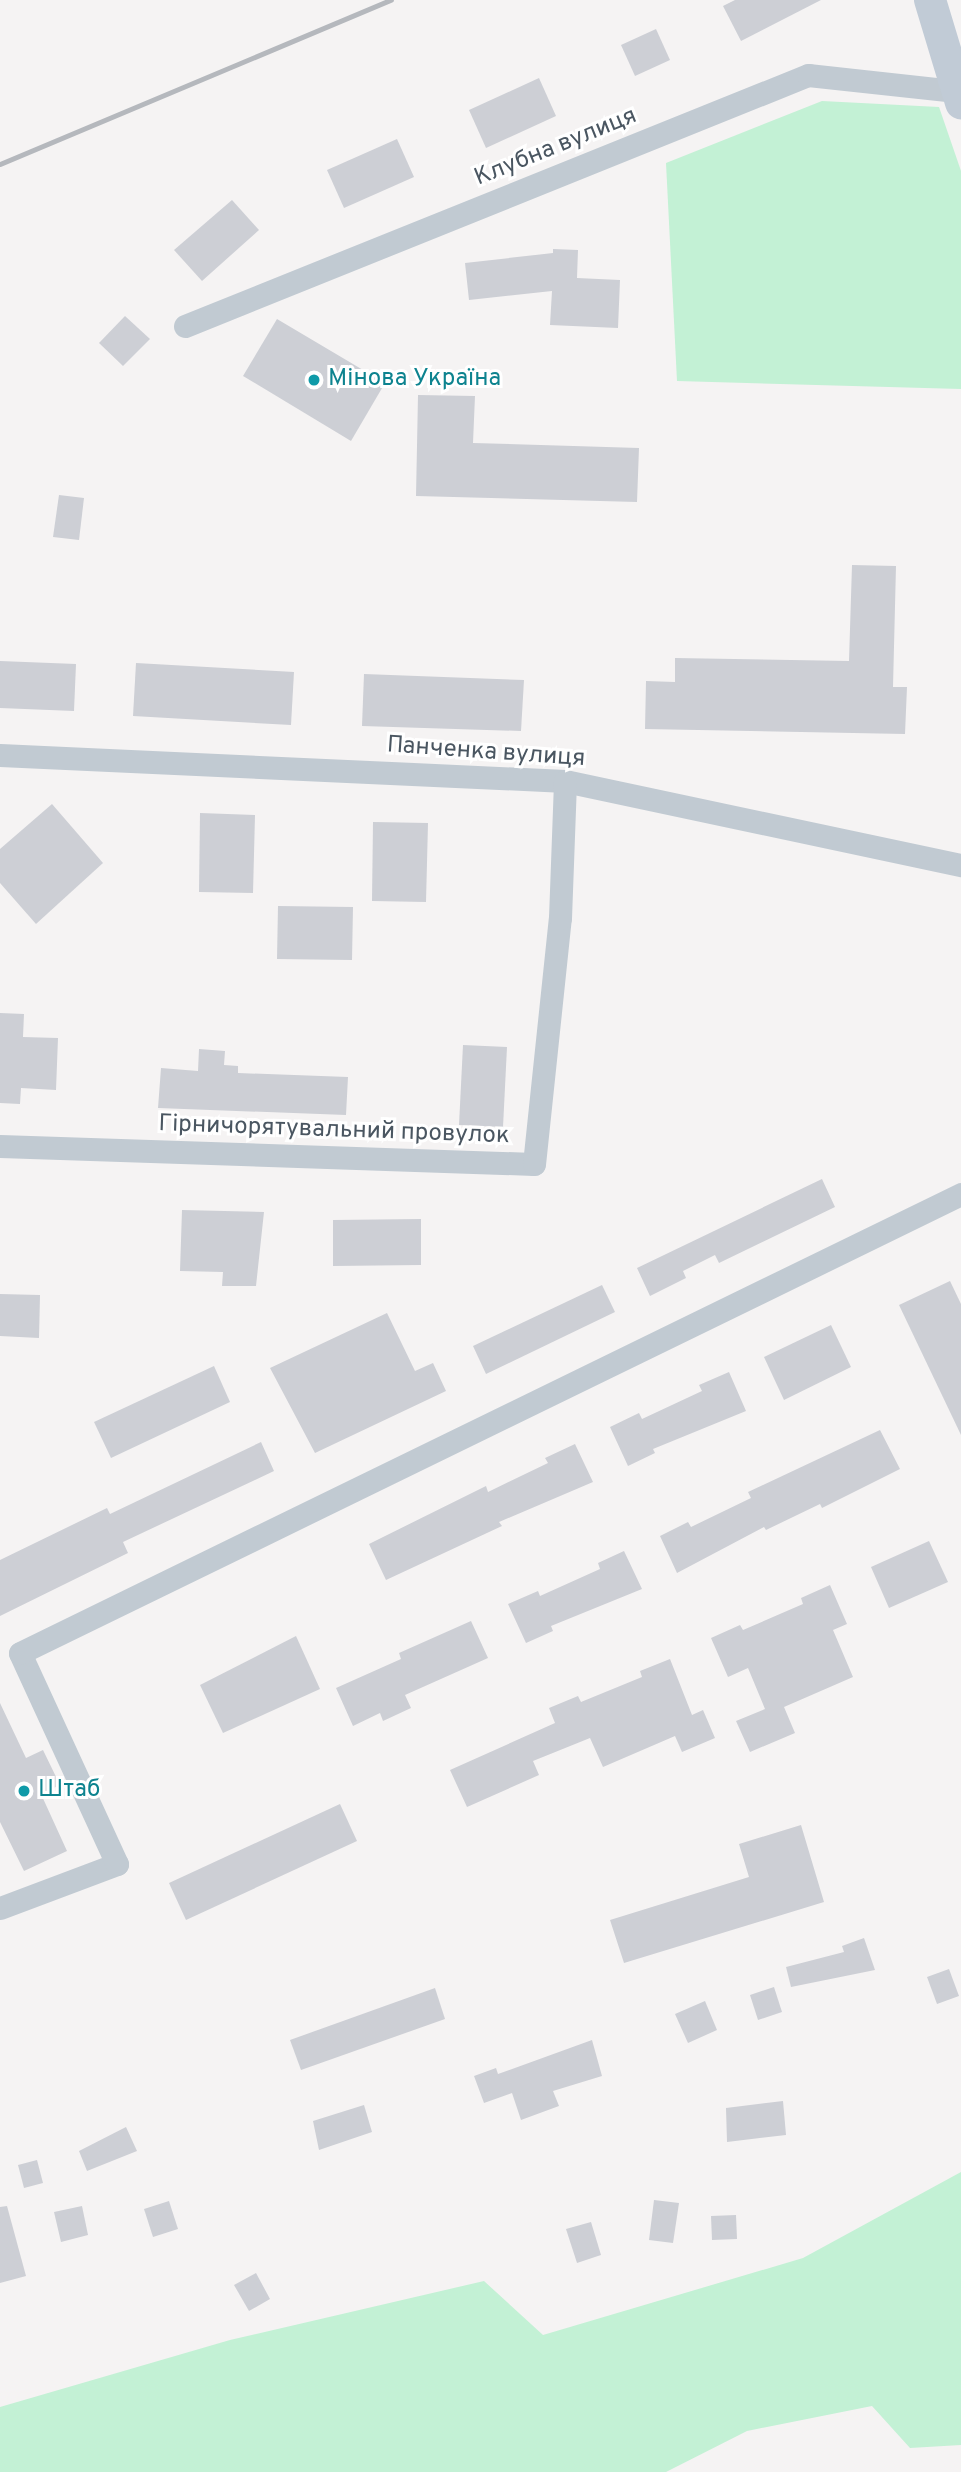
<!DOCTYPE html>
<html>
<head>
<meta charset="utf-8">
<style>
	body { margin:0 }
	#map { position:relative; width:961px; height:2472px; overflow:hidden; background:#f5f3f3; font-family:Overpass,sans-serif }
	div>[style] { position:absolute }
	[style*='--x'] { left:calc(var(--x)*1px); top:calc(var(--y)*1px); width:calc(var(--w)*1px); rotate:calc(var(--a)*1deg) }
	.green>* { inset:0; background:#c3f1d5 }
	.building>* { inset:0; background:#cdcfd5 }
	.street>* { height:23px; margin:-11.5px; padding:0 11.5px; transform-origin:11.5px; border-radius:11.5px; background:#c1cad2 }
	.secondary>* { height:32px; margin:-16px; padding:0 16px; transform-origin:16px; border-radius:16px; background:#c1cbd6 }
	.rail>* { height:5px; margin:-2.5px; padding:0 2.5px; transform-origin:2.5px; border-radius:2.5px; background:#b5b8bd }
	.dots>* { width:19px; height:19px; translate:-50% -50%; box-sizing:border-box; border:4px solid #fff; border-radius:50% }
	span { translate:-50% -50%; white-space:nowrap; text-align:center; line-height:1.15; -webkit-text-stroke:6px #fff; paint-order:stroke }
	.street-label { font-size:24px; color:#4a5661 }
	.culture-label { font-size:24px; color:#0d838f }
	.left { translate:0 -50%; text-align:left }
</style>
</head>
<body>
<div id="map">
	<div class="green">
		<i style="clip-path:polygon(822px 101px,939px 107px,961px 171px,961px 389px,677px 381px,666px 163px)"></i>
		<i style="clip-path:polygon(961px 2172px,961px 2445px,910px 2448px,872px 2406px,747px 2431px,666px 2472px,0 2472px,0 2407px,230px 2340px,484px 2281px,543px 2335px,803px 2258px)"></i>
	</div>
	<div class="building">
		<i style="clip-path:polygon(735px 0,821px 0,741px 41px,723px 6px)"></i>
		<i style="clip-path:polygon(656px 29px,670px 60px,635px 76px,621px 45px)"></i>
		<i style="clip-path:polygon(539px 78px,556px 116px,486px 148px,469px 110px)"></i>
		<i style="clip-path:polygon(397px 139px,414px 177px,344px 208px,327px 170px)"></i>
		<i style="clip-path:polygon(232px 200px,259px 230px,202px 281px,174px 250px)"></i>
		<i style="clip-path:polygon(553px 249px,578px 250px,577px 278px,620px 280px,618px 328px,550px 325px,552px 291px,469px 300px,465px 263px,553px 253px)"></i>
		<i style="clip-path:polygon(125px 316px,150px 339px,123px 366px,99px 343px)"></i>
		<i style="clip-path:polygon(277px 319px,385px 383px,351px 441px,243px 376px)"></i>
		<i style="clip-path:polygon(418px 395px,475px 396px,473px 443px,639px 448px,637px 502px,416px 496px)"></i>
		<i style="clip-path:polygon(59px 495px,84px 498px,79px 540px,53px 537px)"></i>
		<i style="clip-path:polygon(852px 565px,896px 566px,893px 687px,907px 687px,905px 734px,645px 729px,646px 681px,675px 682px,675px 658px,849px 661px)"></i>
		<i style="clip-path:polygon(0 661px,76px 664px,74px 711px,0 708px)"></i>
		<i style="clip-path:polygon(136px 663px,294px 672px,291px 725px,133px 716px)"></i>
		<i style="clip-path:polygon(364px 674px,524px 680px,521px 731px,362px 726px)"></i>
		<i style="clip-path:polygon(52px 804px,103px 863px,36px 924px,0 883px,0 849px)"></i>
		<i style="clip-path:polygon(200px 813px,255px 815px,253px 893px,199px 892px)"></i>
		<i style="clip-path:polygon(373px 822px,428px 823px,426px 902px,372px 901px)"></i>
		<i style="clip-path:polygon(278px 906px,353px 907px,352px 960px,277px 959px)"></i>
		<i style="clip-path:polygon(0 1013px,24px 1014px,23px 1037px,58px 1038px,56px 1090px,21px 1088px,20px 1104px,0 1103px)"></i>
		<i style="clip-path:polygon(463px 1045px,507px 1047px,503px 1127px,459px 1125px)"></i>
		<i style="clip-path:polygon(199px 1049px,225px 1051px,224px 1065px,238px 1066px,238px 1073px,348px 1077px,346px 1115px,158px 1108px,161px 1068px,198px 1071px)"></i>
		<i style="clip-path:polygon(822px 1179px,835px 1207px,719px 1263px,715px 1255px,683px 1271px,686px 1278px,650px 1296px,637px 1268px)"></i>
		<i style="clip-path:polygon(182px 1210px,264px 1212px,256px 1286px,222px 1286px,223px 1272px,180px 1271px)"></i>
		<i style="clip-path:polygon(421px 1219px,421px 1265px,333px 1266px,333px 1220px)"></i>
		<i style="clip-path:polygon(950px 1281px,961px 1304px,961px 1435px,899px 1305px)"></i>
		<i style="clip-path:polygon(602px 1285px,615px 1312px,486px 1374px,473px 1346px)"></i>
		<i style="clip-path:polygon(0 1294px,40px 1295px,39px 1338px,0 1336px)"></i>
		<i style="clip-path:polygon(387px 1313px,415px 1371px,433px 1363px,446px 1391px,315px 1453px,270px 1368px)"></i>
		<i style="clip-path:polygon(831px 1325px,851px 1367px,784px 1400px,764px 1357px)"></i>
		<i style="clip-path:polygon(214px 1366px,230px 1402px,111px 1458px,94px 1422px)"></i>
		<i style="clip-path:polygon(729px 1372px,746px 1411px,653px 1449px,655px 1453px,628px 1466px,610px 1427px,639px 1413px,642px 1419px,702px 1391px,699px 1385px)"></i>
		<i style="clip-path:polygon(880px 1430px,900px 1469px,822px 1508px,820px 1504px,766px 1530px,764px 1527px,677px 1573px,660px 1536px,688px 1522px,691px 1527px,751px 1498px,748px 1492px)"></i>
		<i style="clip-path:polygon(261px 1442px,274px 1471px,123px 1542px,128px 1553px,0 1616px,0 1560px,107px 1508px,110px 1514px)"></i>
		<i style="clip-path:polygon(575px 1444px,593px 1482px,499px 1522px,502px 1526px,386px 1580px,369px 1544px,486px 1486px,488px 1492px,548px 1463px,545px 1458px)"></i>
		<i style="clip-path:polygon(929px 1541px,948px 1582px,889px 1608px,871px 1567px)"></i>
		<i style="clip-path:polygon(624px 1551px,642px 1589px,551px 1626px,553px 1631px,526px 1643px,508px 1604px,538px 1591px,540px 1596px,600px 1569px,598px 1563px)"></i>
		<i style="clip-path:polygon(830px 1585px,847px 1624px,833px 1630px,853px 1677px,784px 1707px,795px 1733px,750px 1752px,736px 1721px,765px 1709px,748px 1668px,728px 1677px,711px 1638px,740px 1625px,743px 1630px,803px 1604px,801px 1598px)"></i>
		<i style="clip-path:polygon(471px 1621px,488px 1658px,405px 1695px,411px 1708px,383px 1721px,380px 1713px,353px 1726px,336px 1688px,401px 1659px,399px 1653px)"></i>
		<i style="clip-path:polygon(296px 1636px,320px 1689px,223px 1733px,200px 1685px)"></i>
		<i style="clip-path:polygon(670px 1659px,692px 1715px,703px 1710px,715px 1738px,682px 1752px,675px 1736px,603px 1767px,590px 1738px,533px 1761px,539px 1775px,467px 1807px,450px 1770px,555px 1723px,549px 1708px,578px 1696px,581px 1702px,642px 1677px,640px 1671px)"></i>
		<i style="clip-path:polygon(0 1703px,26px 1758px,43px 1750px,60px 1785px,41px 1794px,67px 1851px,24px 1871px,0 1822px)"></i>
		<i style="clip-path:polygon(340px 1804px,357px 1841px,186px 1920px,169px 1883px)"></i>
		<i style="clip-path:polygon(801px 1825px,824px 1902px,624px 1963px,610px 1920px,749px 1877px,739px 1844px)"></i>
		<i style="clip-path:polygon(864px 1938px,875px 1970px,791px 1987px,786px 1967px,844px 1952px,842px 1946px)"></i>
		<i style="clip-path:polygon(949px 1969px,959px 1996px,937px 2004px,927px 1977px)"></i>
		<i style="clip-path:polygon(774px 1987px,782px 2012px,758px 2020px,750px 1995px)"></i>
		<i style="clip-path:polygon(435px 1988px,445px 2019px,301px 2070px,290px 2040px)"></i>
		<i style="clip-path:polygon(705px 2001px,717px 2030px,688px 2043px,675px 2014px)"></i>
		<i style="clip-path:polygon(592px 2040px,602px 2076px,553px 2091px,559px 2106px,521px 2120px,512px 2093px,484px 2103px,474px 2076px,496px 2068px,498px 2074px)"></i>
		<i style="clip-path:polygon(783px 2101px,786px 2135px,727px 2142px,726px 2108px)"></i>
		<i style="clip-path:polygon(364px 2105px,372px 2132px,319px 2150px,313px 2121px)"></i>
		<i style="clip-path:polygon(126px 2127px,137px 2151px,87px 2171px,79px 2151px)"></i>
		<i style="clip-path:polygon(37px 2160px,43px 2183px,24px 2188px,18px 2165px)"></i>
		<i style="clip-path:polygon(654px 2200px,679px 2203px,673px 2243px,649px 2240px)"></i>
		<i style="clip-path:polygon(169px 2201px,178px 2229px,153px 2237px,144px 2209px)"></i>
		<i style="clip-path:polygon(7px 2206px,26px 2276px,0 2283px,0 2207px)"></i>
		<i style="clip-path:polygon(82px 2206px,88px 2235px,61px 2242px,54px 2212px)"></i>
		<i style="clip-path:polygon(736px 2215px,737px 2239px,712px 2240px,711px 2216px)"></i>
		<i style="clip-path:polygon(591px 2222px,601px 2255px,577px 2263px,566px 2229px)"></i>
		<i style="clip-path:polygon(256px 2273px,270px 2299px,249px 2311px,234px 2285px)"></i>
	</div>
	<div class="street">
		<i style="--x:185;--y:326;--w:672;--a:-21.94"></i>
		<i style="--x:808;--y:75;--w:149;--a:6.2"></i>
		<i style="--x:0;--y:755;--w:566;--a:2.63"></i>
		<i style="--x:565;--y:781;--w:405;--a:12"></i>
		<i style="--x:0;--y:1146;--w:534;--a:1.93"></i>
		<i style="--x:534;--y:1164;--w:247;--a:-84"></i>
		<i style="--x:560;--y:918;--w:137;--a:-87.9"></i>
		<i style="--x:0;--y:1908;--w:125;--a:-20.6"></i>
		<i style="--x:117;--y:1864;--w:232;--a:-114.7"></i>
		<i style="--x:20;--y:1653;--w:1047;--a:-26"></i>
	</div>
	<div class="secondary">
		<i style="--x:930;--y:0;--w:108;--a:73.2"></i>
	</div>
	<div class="rail">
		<i style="--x:0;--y:164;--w:424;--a:-22.8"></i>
	</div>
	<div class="dots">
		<i style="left:314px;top:380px;background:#0f9aa8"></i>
		<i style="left:24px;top:1791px;background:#0f9aa8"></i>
	</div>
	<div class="street-label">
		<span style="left:556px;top:148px;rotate:-22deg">Клубна вулиця</span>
		<span style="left:486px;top:753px;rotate:4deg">Панченка вулиця</span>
		<span style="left:334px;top:1131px;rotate:2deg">Гірничорятувальний провулок</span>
	</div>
	<div class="culture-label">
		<span class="left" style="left:328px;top:380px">Мінова Україна</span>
		<span class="left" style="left:38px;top:1791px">Штаб</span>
	</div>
</div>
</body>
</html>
